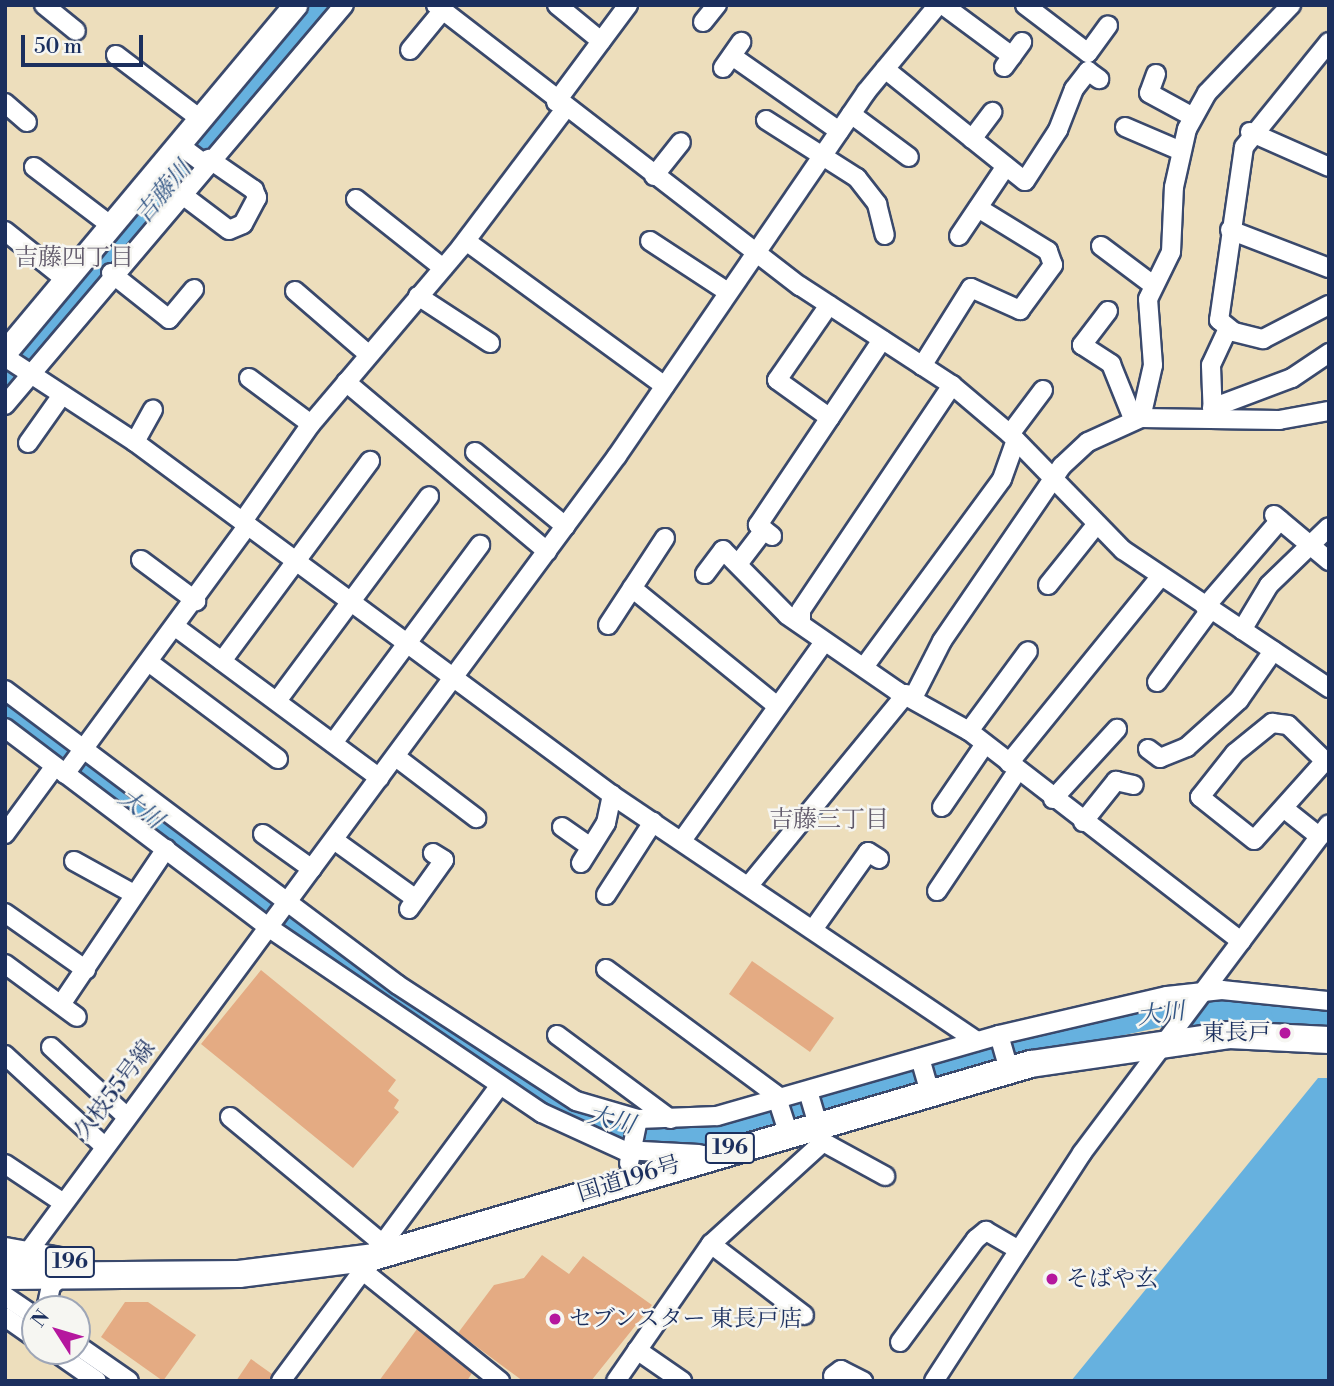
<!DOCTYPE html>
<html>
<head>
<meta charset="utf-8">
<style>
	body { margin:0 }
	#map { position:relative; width:1334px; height:1386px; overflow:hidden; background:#eddebc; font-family:"Libre Bodoni","Noto Serif JP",serif }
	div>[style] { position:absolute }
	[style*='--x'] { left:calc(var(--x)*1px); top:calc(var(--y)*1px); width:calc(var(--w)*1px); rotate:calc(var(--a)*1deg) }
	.water>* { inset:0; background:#66b1df }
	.river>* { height:30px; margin:-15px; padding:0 15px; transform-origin:15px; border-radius:15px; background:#66b1df }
	.building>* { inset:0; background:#e4ab83 }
	.roads { filter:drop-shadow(2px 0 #3a496c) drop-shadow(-2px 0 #3a496c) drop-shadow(0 2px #3a496c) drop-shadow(0 -2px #3a496c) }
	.minor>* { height:18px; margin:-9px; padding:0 9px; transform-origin:9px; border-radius:9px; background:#fff }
	.major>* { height:23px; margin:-11.5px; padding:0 11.5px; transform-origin:11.5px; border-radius:11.5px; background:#fff }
	.highway>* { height:26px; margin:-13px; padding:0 13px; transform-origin:13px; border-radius:13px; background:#fff }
	.dots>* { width:19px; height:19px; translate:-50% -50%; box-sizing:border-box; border:4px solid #f6f6f2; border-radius:50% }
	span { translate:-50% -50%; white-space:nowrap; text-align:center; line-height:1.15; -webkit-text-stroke:5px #f6f6f2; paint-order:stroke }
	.shield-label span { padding:2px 5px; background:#f6f6f2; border:2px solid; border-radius:5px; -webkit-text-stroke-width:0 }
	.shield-label { font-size:21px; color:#1b2f5e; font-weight:700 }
	.poi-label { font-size:23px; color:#1b2f5e }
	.right { translate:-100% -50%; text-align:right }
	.left { translate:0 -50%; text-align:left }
	.street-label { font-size:23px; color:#1b2f5e }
	.water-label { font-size:24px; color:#325685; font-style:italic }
	.neighbourhood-label { font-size:24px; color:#615a6b }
	.frame { position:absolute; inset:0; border:7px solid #1b2f5e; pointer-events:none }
	.north { position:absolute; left:21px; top:1295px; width:70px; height:70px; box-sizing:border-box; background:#f6f6f2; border:2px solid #9ea6b7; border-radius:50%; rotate:307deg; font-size:19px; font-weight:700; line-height:28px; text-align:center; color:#1b2f5e }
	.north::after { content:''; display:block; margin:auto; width:24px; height:32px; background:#b5179e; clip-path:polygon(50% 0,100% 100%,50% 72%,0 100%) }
	.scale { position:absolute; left:21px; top:35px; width:122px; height:32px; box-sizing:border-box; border:4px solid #1b2f5e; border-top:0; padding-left:9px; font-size:21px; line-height:24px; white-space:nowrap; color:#1b2f5e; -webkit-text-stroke:5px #f6f6f2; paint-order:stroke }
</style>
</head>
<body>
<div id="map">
	<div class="water">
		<i style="clip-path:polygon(1318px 1078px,1329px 1078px,1329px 1381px,1071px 1381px)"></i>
	</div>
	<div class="river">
		<i style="--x:5;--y:380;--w:491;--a:-49.8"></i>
		<i style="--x:5;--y:709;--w:565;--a:36.36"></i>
		<i style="--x:460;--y:1044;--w:128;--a:31"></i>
		<i style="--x:570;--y:1110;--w:51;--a:20.6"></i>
		<i style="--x:618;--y:1128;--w:66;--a:5.2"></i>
		<i style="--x:684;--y:1134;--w:350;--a:-15.2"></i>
		<i style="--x:1022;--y:1042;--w:145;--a:-12.3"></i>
		<i style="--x:1164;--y:1011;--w:122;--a:-0.5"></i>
		<i style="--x:1286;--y:1010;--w:43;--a:7.9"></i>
	</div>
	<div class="building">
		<i style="clip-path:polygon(752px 961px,834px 1018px,810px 1052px,729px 994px)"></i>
		<i style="clip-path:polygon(261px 970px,396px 1080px,388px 1091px,399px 1100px,394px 1108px,399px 1112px,353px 1168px,201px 1044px)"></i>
		<i style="clip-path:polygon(542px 1255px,569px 1274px,583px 1256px,652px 1305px,591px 1381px,523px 1381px,458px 1333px,494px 1285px,524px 1278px)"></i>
		<i style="clip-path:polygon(125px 1302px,148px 1302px,196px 1335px,163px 1381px,101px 1337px)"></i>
		<i style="clip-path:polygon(417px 1329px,472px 1373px,467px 1381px,379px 1381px)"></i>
		<i style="clip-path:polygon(251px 1359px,272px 1374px,270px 1381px,236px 1381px)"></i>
	</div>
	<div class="roads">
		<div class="minor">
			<i style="--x:44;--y:5;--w:41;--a:39.1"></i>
			<i style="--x:436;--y:5;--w:460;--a:37.7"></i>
			<i style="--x:800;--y:286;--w:181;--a:33.1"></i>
			<i style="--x:952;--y:385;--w:76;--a:40.2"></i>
			<i style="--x:1010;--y:434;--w:162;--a:45.8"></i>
			<i style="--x:1123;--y:550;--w:248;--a:33.8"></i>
			<i style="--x:557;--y:5;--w:57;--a:39.3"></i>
			<i style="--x:943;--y:5;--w:86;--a:36.5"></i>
			<i style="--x:1025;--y:5;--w:79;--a:37.3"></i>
			<i style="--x:1088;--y:53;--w:34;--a:-54"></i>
			<i style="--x:703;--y:22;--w:22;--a:-51"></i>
			<i style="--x:1329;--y:42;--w:135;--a:129"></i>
			<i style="--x:1244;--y:147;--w:175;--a:98.2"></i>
			<i style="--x:1219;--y:320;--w:19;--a:39"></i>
			<i style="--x:1234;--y:332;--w:30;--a:14"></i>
			<i style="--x:1263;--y:339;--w:74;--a:-27.3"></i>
			<i style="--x:410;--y:50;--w:52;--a:-50.5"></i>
			<i style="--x:116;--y:55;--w:104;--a:37.2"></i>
			<i style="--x:732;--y:56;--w:131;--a:35"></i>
			<i style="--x:1004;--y:67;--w:31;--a:-54"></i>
			<i style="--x:723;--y:68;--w:32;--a:-55"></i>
			<i style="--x:885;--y:69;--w:179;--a:38.7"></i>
			<i style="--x:1025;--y:181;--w:61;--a:-57.1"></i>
			<i style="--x:1058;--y:130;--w:44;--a:-68.7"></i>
			<i style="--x:1074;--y:89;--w:23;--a:-52"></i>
			<i style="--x:1088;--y:71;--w:14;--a:36"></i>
			<i style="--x:1156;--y:74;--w:20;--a:110"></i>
			<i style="--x:1149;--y:93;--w:50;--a:28.6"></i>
			<i style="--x:556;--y:102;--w:121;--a:-53.4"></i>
			<i style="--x:5;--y:103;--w:29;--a:41"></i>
			<i style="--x:851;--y:114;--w:72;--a:36.6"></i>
			<i style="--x:766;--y:120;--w:108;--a:32.5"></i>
			<i style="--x:857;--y:178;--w:33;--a:52"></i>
			<i style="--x:877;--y:204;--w:32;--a:76"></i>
			<i style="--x:1125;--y:127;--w:61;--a:23.2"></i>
			<i style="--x:1250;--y:132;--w:86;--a:23.9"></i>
			<i style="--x:972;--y:139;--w:34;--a:-53"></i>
			<i style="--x:178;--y:144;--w:34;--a:37"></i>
			<i style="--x:34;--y:167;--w:96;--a:37.3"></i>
			<i style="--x:654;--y:176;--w:43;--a:-51.5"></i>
			<i style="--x:180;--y:193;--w:61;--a:37.1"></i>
			<i style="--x:229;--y:230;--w:15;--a:-23"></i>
			<i style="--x:243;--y:224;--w:30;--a:-62"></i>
			<i style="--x:257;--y:198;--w:9;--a:-111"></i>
			<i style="--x:254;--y:190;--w:55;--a:-145.4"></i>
			<i style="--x:356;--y:199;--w:111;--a:38.4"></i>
			<i style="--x:1230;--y:230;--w:106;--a:21"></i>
			<i style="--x:5;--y:231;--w:77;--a:38.7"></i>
			<i style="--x:959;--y:236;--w:84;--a:-56.1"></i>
			<i style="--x:466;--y:241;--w:246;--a:36.1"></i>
			<i style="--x:650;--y:241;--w:93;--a:33.2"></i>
			<i style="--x:1101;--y:246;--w:65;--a:36.9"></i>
			<i style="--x:111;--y:273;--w:74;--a:38.4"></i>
			<i style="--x:169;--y:319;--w:39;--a:-50"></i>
			<i style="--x:295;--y:291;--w:96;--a:40.8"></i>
			<i style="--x:418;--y:296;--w:86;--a:33.1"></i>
			<i style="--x:829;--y:305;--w:91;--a:124.7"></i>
			<i style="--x:777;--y:380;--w:65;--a:35.6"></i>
			<i style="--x:1108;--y:311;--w:43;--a:127.4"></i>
			<i style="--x:1082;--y:345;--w:35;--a:33"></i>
			<i style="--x:1111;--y:364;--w:61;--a:68"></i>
			<i style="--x:5;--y:357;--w:155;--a:33.2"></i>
			<i style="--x:135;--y:442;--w:593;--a:36.5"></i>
			<i style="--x:612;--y:795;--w:440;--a:34"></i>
			<i style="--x:922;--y:366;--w:92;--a:-57.9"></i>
			<i style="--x:971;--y:288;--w:54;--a:24.2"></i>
			<i style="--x:1020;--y:310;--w:56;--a:-53.7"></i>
			<i style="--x:1053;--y:265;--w:15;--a:-110"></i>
			<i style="--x:1048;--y:251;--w:82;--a:-148.4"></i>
			<i style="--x:249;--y:378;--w:77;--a:36.6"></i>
			<i style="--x:346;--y:382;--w:263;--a:40.1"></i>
			<i style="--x:5;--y:405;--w:524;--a:-49.72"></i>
			<i style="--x:1212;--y:408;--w:85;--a:-20.6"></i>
			<i style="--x:1292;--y:378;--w:45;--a:-34"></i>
			<i style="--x:1141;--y:418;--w:138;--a:0.8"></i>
			<i style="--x:1279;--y:420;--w:51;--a:-10.2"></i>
			<i style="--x:1213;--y:418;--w:53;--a:-92.2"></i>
			<i style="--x:1211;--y:365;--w:40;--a:-65"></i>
			<i style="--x:1010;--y:434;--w:55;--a:-53.1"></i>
			<i style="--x:135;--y:442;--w:37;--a:-61"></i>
			<i style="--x:28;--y:443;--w:59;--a:-54.7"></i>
			<i style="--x:475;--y:452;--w:117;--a:39.4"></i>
			<i style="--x:1274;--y:515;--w:72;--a:39.9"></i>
			<i style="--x:243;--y:521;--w:118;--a:-55"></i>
			<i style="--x:311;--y:424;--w:232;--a:-49.7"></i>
			<i style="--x:461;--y:247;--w:173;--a:-53"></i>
			<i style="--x:772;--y:536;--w:18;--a:-142"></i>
			<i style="--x:758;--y:525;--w:223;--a:-56.2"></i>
			<i style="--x:141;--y:560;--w:69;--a:36.7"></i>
			<i style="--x:738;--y:564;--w:43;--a:-52.6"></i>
			<i style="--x:705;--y:574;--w:30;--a:-53"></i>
			<i style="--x:723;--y:550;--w:91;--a:45.4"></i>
			<i style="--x:787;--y:615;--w:134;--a:34.6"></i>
			<i style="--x:897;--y:691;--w:82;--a:29.1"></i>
			<i style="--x:969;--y:731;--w:344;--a:37.7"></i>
			<i style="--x:1048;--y:585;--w:77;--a:-51.3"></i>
			<i style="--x:632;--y:588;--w:187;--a:39.1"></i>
			<i style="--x:1205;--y:607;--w:115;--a:-49.2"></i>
			<i style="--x:801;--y:622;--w:12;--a:-90"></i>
			<i style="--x:801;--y:610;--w:271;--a:-56.1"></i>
			<i style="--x:608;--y:625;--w:104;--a:-56.8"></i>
			<i style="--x:177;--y:628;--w:252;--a:36.5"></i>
			<i style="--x:1242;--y:630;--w:52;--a:-59"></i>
			<i style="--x:1269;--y:585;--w:83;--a:-44"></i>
			<i style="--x:222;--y:661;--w:249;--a:-53.5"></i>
			<i style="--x:150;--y:663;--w:160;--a:36.9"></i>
			<i style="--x:864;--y:667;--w:233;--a:-53.7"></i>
			<i style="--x:1002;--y:479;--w:41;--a:-70.3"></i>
			<i style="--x:1157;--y:682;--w:89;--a:-53.6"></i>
			<i style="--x:5;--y:690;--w:491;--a:36.9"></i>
			<i style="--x:398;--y:985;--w:212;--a:33.1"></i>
			<i style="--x:576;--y:1101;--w:65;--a:16.2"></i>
			<i style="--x:638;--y:1119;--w:79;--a:-2.2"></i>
			<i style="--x:717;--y:1116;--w:293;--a:-16"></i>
			<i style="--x:999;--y:1035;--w:172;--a:-13.1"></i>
			<i style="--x:1167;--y:996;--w:55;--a:-6.2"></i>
			<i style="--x:1222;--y:990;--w:108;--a:5.9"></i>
			<i style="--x:913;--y:698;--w:64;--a:-63"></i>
			<i style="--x:942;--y:641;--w:212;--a:-55.6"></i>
			<i style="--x:1062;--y:466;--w:35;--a:-43"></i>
			<i style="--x:1088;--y:442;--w:58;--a:-24.4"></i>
			<i style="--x:1141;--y:418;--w:54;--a:-77.2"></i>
			<i style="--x:1153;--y:365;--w:66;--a:-94.3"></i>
			<i style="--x:1148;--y:299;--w:52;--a:-63.9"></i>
			<i style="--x:1171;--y:252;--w:65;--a:-87.4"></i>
			<i style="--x:1174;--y:187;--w:59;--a:-77.4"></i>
			<i style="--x:1187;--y:129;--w:41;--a:-60.9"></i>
			<i style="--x:1207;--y:93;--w:122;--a:-46.3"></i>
			<i style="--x:277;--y:701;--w:255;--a:-53.4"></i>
			<i style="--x:1272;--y:723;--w:16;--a:7"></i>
			<i style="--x:1288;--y:725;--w:52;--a:44.2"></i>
			<i style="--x:1325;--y:761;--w:106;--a:131.9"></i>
			<i style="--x:1254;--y:840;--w:69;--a:-141.5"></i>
			<i style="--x:1200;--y:797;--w:56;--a:-51.5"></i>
			<i style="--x:1235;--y:753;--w:48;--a:-39"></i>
			<i style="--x:5;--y:728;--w:330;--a:37.1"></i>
			<i style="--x:268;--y:927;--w:331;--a:34.2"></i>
			<i style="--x:542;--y:1113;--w:89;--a:24.6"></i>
			<i style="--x:623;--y:1150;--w:76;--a:3"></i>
			<i style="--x:969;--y:731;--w:99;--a:-53.6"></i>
			<i style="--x:333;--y:743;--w:247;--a:-53.4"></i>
			<i style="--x:1148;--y:749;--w:15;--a:37"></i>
			<i style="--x:1160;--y:758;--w:29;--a:-22"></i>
			<i style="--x:1187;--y:747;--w:70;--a:-42.1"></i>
			<i style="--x:1239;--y:700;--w:60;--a:-55.2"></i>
			<i style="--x:396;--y:757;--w:101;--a:37.3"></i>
			<i style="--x:1009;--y:763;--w:240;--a:-50.9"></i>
			<i style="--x:65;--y:774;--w:309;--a:-53.7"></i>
			<i style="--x:1053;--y:799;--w:95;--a:-47.6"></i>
			<i style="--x:942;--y:807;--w:76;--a:-55.7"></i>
			<i style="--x:1286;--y:810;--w:43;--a:38.5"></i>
			<i style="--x:1083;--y:822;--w:53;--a:-51.2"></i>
			<i style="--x:1116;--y:781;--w:18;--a:13"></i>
			<i style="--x:562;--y:827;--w:35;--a:35"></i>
			<i style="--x:5;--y:834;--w:84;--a:-53.7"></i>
			<i style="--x:263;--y:834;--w:60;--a:35.5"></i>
			<i style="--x:683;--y:839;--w:242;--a:-54.4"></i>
			<i style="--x:334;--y:840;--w:101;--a:35.7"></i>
			<i style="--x:74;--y:861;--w:66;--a:28.9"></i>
			<i style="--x:581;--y:863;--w:47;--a:-58"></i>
			<i style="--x:606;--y:823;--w:29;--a:-78"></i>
			<i style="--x:750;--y:884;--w:246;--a:-50.6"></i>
			<i style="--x:937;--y:891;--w:146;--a:-56.2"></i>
			<i style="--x:606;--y:895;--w:87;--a:-57.2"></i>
			<i style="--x:409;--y:909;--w:60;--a:-54.5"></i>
			<i style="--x:444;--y:860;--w:13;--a:-148"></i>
			<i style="--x:5;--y:913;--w:99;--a:35.1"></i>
			<i style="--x:814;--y:928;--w:93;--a:-54.6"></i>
			<i style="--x:868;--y:852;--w:13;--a:32"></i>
			<i style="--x:5;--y:964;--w:89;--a:36.4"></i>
			<i style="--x:606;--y:969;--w:212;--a:36.5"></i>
			<i style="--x:776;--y:1095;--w:39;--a:72"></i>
			<i style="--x:62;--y:1003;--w:186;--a:-56"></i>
			<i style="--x:557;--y:1035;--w:141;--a:36.6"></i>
			<i style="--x:999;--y:1035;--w:36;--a:74"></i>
			<i style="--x:51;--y:1047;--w:102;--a:42.6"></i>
			<i style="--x:5;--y:1055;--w:134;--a:42.6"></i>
			<i style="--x:920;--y:1058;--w:35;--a:74"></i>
			<i style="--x:230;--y:1117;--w:199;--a:39.7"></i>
			<i style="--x:823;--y:1142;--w:71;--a:28.7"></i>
			<i style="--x:629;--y:1163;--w:45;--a:-78.4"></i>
			<i style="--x:5;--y:1164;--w:69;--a:33.7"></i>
			<i style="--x:711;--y:1244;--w:117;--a:37.4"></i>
			<i style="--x:20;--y:1263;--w:1004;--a:-53.51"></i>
			<i style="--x:617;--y:456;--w:441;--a:-55.6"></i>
			<i style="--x:866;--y:92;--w:113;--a:-50.4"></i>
			<i style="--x:363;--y:1271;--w:176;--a:38.8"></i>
			<i style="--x:5;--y:1296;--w:36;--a:34"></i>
			<i style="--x:46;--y:1309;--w:24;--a:-78"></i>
			<i style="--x:51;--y:1286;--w:16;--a:-43"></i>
			<i style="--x:5;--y:1317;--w:37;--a:35"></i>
			<i style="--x:900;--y:1342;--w:128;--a:-53.6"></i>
			<i style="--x:976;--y:1239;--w:13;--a:-39"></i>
			<i style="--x:986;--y:1231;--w:38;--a:30"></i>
			<i style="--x:77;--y:1345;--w:63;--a:34.7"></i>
			<i style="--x:637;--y:1350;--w:55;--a:34.6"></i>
			<i style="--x:54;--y:1351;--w:52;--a:34.9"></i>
			<i style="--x:833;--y:1376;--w:10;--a:-37"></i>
			<i style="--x:841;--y:1370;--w:25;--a:27"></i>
			<i style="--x:281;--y:1381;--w:367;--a:-53.5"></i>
			<i style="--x:616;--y:1381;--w:167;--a:-55.3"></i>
			<i style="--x:711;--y:1244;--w:151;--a:-42.3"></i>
			<i style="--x:823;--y:1142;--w:53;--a:-106.4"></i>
			<i style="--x:934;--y:1381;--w:272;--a:-57"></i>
			<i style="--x:1082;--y:1153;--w:411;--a:-53.1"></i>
		</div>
		<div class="major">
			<i style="--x:5;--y:352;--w:452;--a:-50.1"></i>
		</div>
		<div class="highway">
			<i style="--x:5;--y:1251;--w:56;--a:10.3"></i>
			<i style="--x:5;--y:1276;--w:234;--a:-0.5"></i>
			<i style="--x:239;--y:1274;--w:135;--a:-7.2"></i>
			<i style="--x:373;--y:1257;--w:686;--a:-16.35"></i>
			<i style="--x:1031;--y:1064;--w:200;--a:-8.3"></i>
			<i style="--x:1229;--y:1035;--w:100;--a:2.9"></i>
		</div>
	</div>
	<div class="dots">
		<i style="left:1285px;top:1033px;background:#b5179e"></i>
		<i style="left:1052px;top:1279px;background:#b5179e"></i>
		<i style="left:555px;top:1319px;background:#b5179e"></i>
	</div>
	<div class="shield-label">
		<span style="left:730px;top:1148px">196</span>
		<span style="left:70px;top:1262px">196</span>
	</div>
	<div class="poi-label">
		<span class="right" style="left:1271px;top:1033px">東長戸</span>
		<span class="left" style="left:1066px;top:1279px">そばや玄</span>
		<span class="left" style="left:569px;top:1319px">セブンスター 東長戸店</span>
	</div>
	<div class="street-label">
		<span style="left:115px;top:1090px;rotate:-53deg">久枝55号線</span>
		<span style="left:629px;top:1179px;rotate:-17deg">国道196号</span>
	</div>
	<div class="water-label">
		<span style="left:164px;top:193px;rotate:-50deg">吉藤川</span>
		<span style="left:140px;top:810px;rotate:37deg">大川</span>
		<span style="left:1161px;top:1015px;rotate:-7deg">大川</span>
		<span style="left:611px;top:1121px;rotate:14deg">大川</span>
	</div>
	<div class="neighbourhood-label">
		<span style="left:74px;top:259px">吉藤四丁目</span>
		<span style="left:829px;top:821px">吉藤三丁目</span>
	</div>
	<div class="frame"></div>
	<div class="north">N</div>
	<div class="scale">50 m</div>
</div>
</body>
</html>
